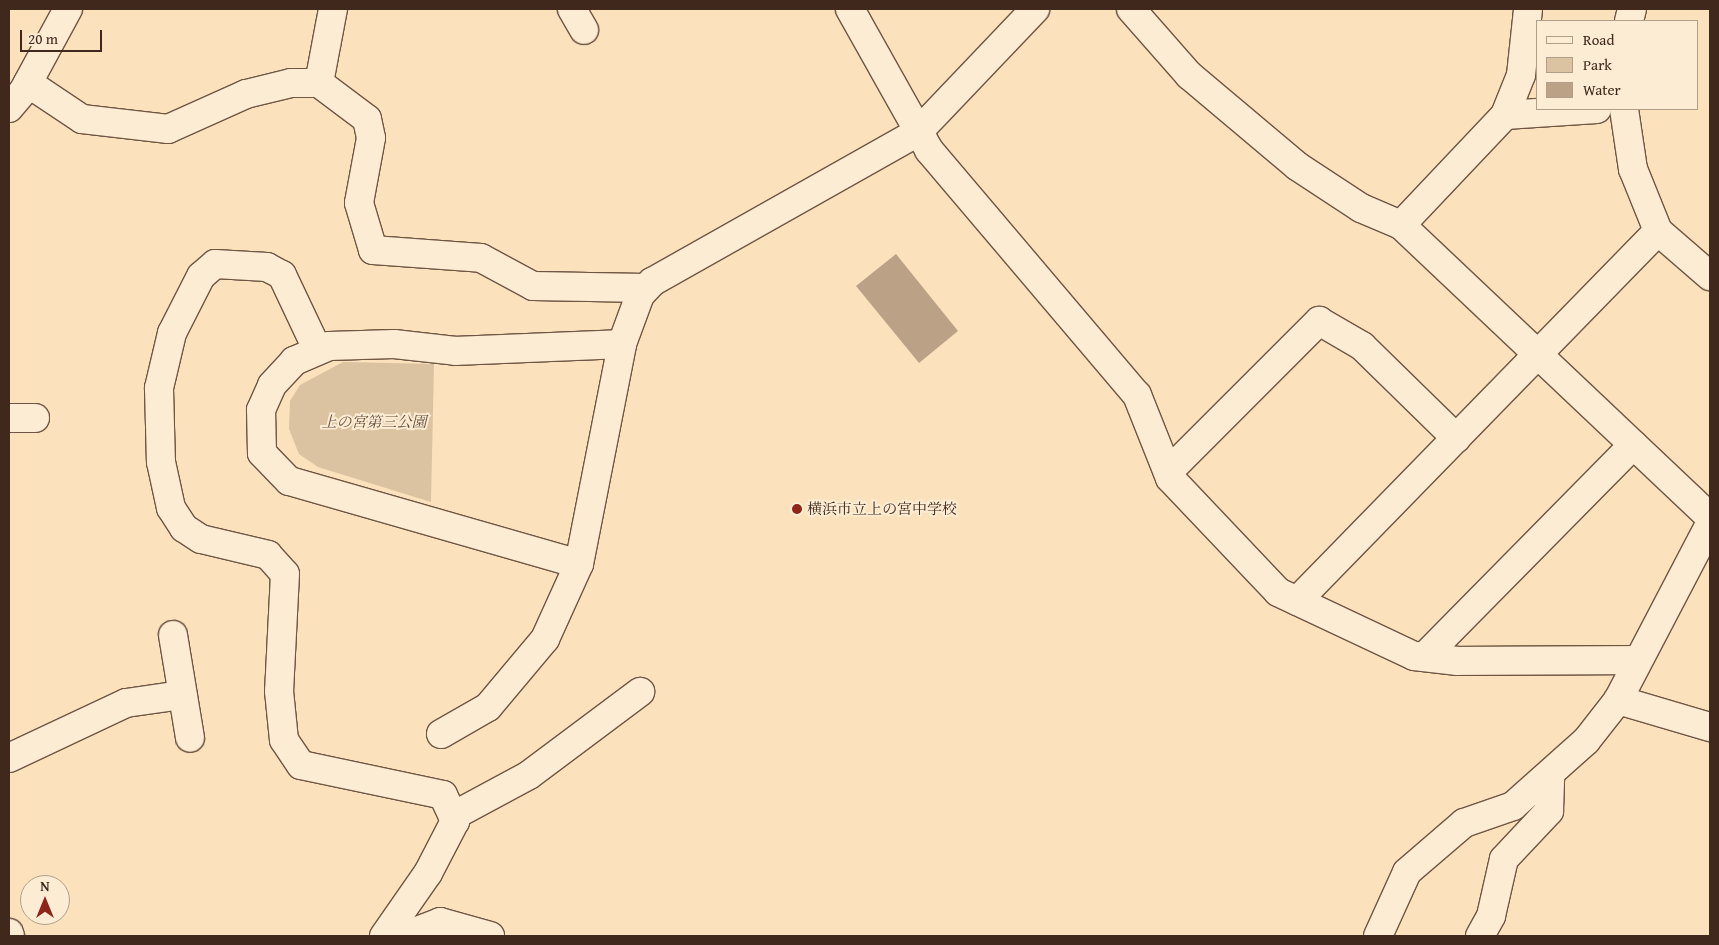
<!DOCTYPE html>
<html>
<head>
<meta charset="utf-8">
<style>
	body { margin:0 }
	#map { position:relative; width:1719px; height:945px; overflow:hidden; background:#fbe1bc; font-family:"Gentium Book Plus","Noto Serif JP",serif }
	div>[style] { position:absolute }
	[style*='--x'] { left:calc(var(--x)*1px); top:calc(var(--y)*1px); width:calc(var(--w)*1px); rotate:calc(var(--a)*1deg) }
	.green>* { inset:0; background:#dbc2a1 }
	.water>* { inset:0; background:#bba286 }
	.roads { filter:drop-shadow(1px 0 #6f5644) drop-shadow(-1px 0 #6f5644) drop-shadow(0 1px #6f5644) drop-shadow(0 -1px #6f5644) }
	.minor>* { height:28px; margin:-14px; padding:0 14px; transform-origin:14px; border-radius:14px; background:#fcecd3 }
	.dots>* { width:14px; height:14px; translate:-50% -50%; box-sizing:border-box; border:2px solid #fcecd3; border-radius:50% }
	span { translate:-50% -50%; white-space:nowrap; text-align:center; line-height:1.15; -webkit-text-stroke:4px #fcecd3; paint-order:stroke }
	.park-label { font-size:15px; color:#674e3d; font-style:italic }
	.poi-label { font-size:15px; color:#40281c }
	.left { translate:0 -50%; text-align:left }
	.frame { position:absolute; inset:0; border:10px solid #40281c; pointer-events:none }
	.legend { position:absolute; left:1536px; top:20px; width:162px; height:90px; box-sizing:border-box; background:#fcecd3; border:1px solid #b19e8a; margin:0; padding:6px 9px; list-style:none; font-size:15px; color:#40281c }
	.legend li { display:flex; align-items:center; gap:10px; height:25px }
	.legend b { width:25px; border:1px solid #b19e8a }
	.north { position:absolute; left:20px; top:875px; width:50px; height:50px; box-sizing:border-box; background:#fcecd3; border:1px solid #b19e8a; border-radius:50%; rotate:0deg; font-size:14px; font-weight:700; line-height:20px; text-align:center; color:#40281c }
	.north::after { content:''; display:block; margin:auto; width:18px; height:22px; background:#8f2418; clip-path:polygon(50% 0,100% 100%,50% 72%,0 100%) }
	.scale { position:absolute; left:20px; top:30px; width:82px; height:22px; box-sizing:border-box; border:2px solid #40281c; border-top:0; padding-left:6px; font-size:15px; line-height:18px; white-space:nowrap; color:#40281c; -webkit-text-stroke:4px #fcecd3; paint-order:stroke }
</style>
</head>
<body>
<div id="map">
	<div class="green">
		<i style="clip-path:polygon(343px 362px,434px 364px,431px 502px,318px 467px,299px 454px,289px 429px,290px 401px,300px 385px)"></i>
	</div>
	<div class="water">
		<i style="clip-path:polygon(896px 254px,958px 331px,919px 363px,856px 286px)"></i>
	</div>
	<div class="roads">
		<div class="minor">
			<i style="--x:572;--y:9;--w:24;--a:60"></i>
			<i style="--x:850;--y:9;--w:162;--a:60.7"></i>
			<i style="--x:929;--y:150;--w:321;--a:49.7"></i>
			<i style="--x:1137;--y:395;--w:89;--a:68.3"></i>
			<i style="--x:1170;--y:478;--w:157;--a:46.5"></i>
			<i style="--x:1278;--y:592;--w:150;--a:25.2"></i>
			<i style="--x:1414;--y:656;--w:44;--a:6.5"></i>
			<i style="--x:1458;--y:661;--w:177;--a:-0.3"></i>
			<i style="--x:1131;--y:9;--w:88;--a:48.7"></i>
			<i style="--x:1189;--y:75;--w:141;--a:40.1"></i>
			<i style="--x:1297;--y:166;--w:77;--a:33.3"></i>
			<i style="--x:1361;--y:208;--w:43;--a:23"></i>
			<i style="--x:1401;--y:225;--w:425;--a:43.4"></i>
			<i style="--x:1629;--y:21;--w:12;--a:-76"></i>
			<i style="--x:28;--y:83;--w:65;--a:33.7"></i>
			<i style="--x:82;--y:119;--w:87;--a:6.6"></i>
			<i style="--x:168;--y:129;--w:85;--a:-24.2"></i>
			<i style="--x:246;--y:94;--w:46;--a:-13.7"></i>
			<i style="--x:291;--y:83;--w:28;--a:0"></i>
			<i style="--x:319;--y:83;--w:60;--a:36.9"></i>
			<i style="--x:367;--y:119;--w:19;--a:78"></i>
			<i style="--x:371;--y:138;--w:66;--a:100.5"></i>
			<i style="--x:359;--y:203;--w:49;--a:73.4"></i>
			<i style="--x:373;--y:250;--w:108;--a:4.2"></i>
			<i style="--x:481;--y:258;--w:59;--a:28.3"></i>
			<i style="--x:533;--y:286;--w:113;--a:1"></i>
			<i style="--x:319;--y:83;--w:75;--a:-79.3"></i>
			<i style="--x:9;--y:108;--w:23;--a:-50"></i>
			<i style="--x:24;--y:90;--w:92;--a:-61.5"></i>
			<i style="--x:1624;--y:109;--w:61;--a:81.5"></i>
			<i style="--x:1633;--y:169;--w:67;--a:68"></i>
			<i style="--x:1658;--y:231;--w:69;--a:40.9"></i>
			<i style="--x:1505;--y:115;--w:43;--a:-68.2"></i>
			<i style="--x:1521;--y:75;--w:66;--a:-83.9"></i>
			<i style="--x:1401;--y:225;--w:151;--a:-46.6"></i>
			<i style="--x:1505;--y:115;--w:92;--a:-3.7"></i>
			<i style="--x:317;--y:349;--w:82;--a:-115.3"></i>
			<i style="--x:282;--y:275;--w:17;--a:-152"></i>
			<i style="--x:267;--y:267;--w:52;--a:-176.7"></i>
			<i style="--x:215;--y:264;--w:18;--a:139"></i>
			<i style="--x:201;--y:276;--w:64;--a:117"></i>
			<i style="--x:172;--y:333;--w:57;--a:103.3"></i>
			<i style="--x:159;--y:388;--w:74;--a:88.5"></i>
			<i style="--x:161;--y:462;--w:47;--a:77.7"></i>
			<i style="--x:171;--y:508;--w:24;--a:57"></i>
			<i style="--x:184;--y:528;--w:20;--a:33"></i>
			<i style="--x:201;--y:539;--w:69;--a:13.4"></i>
			<i style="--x:268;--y:555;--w:25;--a:48"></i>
			<i style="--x:285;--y:574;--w:117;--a:92.9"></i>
			<i style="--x:279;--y:691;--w:49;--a:84.2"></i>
			<i style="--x:284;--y:740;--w:30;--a:56"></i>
			<i style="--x:301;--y:765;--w:145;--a:11.9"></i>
			<i style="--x:443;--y:795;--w:29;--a:65"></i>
			<i style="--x:455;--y:821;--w:59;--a:117.4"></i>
			<i style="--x:428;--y:873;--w:77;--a:124.9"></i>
			<i style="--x:9;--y:418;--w:26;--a:0"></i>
			<i style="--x:1168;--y:472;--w:214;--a:-45"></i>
			<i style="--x:1319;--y:321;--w:50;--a:30.2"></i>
			<i style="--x:1362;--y:346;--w:132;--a:44.4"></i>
			<i style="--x:579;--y:564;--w:302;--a:-164"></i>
			<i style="--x:289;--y:481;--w:39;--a:-134"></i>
			<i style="--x:262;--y:453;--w:43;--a:-91.3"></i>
			<i style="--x:261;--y:410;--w:27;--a:-66"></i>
			<i style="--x:272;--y:385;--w:33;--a:-47"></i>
			<i style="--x:294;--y:361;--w:38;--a:-23"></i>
			<i style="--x:329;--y:346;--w:65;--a:-1.8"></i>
			<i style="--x:394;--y:344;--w:62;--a:6.4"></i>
			<i style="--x:456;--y:351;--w:166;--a:-2.4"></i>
			<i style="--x:1297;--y:601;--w:517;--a:-45.71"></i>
			<i style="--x:173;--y:635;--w:104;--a:80.6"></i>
			<i style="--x:1424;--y:657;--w:298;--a:-45.4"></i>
			<i style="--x:1618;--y:700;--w:96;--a:16.4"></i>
			<i style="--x:441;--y:734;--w:54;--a:-29.9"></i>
			<i style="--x:488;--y:707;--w:89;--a:-50"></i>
			<i style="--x:545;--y:639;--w:82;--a:-65.6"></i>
			<i style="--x:579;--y:564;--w:224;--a:-78.9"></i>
			<i style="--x:622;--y:344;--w:52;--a:-69.8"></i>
			<i style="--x:640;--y:295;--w:18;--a:-47"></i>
			<i style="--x:652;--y:282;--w:305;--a:-29.4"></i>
			<i style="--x:918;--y:132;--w:170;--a:-46.4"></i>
			<i style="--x:9;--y:758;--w:129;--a:-25.2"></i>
			<i style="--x:126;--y:703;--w:57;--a:-8.1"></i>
			<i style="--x:453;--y:816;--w:86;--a:-28.3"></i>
			<i style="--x:529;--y:775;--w:139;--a:-36.8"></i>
			<i style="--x:9;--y:933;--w:3;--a:72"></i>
			<i style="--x:404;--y:936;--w:39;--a:-21"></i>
			<i style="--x:440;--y:922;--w:52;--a:15.6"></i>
			<i style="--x:1378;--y:936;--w:70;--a:-65.6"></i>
			<i style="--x:1407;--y:872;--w:75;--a:-40.7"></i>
			<i style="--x:1464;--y:823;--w:52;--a:-19.1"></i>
			<i style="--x:1513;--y:806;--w:98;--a:-41.7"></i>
			<i style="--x:1586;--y:741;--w:52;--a:-52"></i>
			<i style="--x:1618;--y:700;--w:199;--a:-62.4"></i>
			<i style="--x:1480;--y:936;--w:23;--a:-61"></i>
			<i style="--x:1491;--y:916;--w:58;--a:-77.2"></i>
			<i style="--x:1504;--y:859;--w:66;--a:-46.8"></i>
			<i style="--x:1549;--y:811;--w:34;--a:-88"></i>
		</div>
	</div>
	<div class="dots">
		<i style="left:797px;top:509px;background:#8f2418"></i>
	</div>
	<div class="park-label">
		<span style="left:374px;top:422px">上の宮第三公園</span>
	</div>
	<div class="poi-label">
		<span class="left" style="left:807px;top:509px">横浜市立上の宮中学校</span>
	</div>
	<div class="frame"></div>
	<ul class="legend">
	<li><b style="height:6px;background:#fcecd3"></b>Road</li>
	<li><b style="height:14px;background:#dbc2a1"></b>Park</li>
	<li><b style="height:14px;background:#bba286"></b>Water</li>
	</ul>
	<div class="north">N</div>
	<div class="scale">20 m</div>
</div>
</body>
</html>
